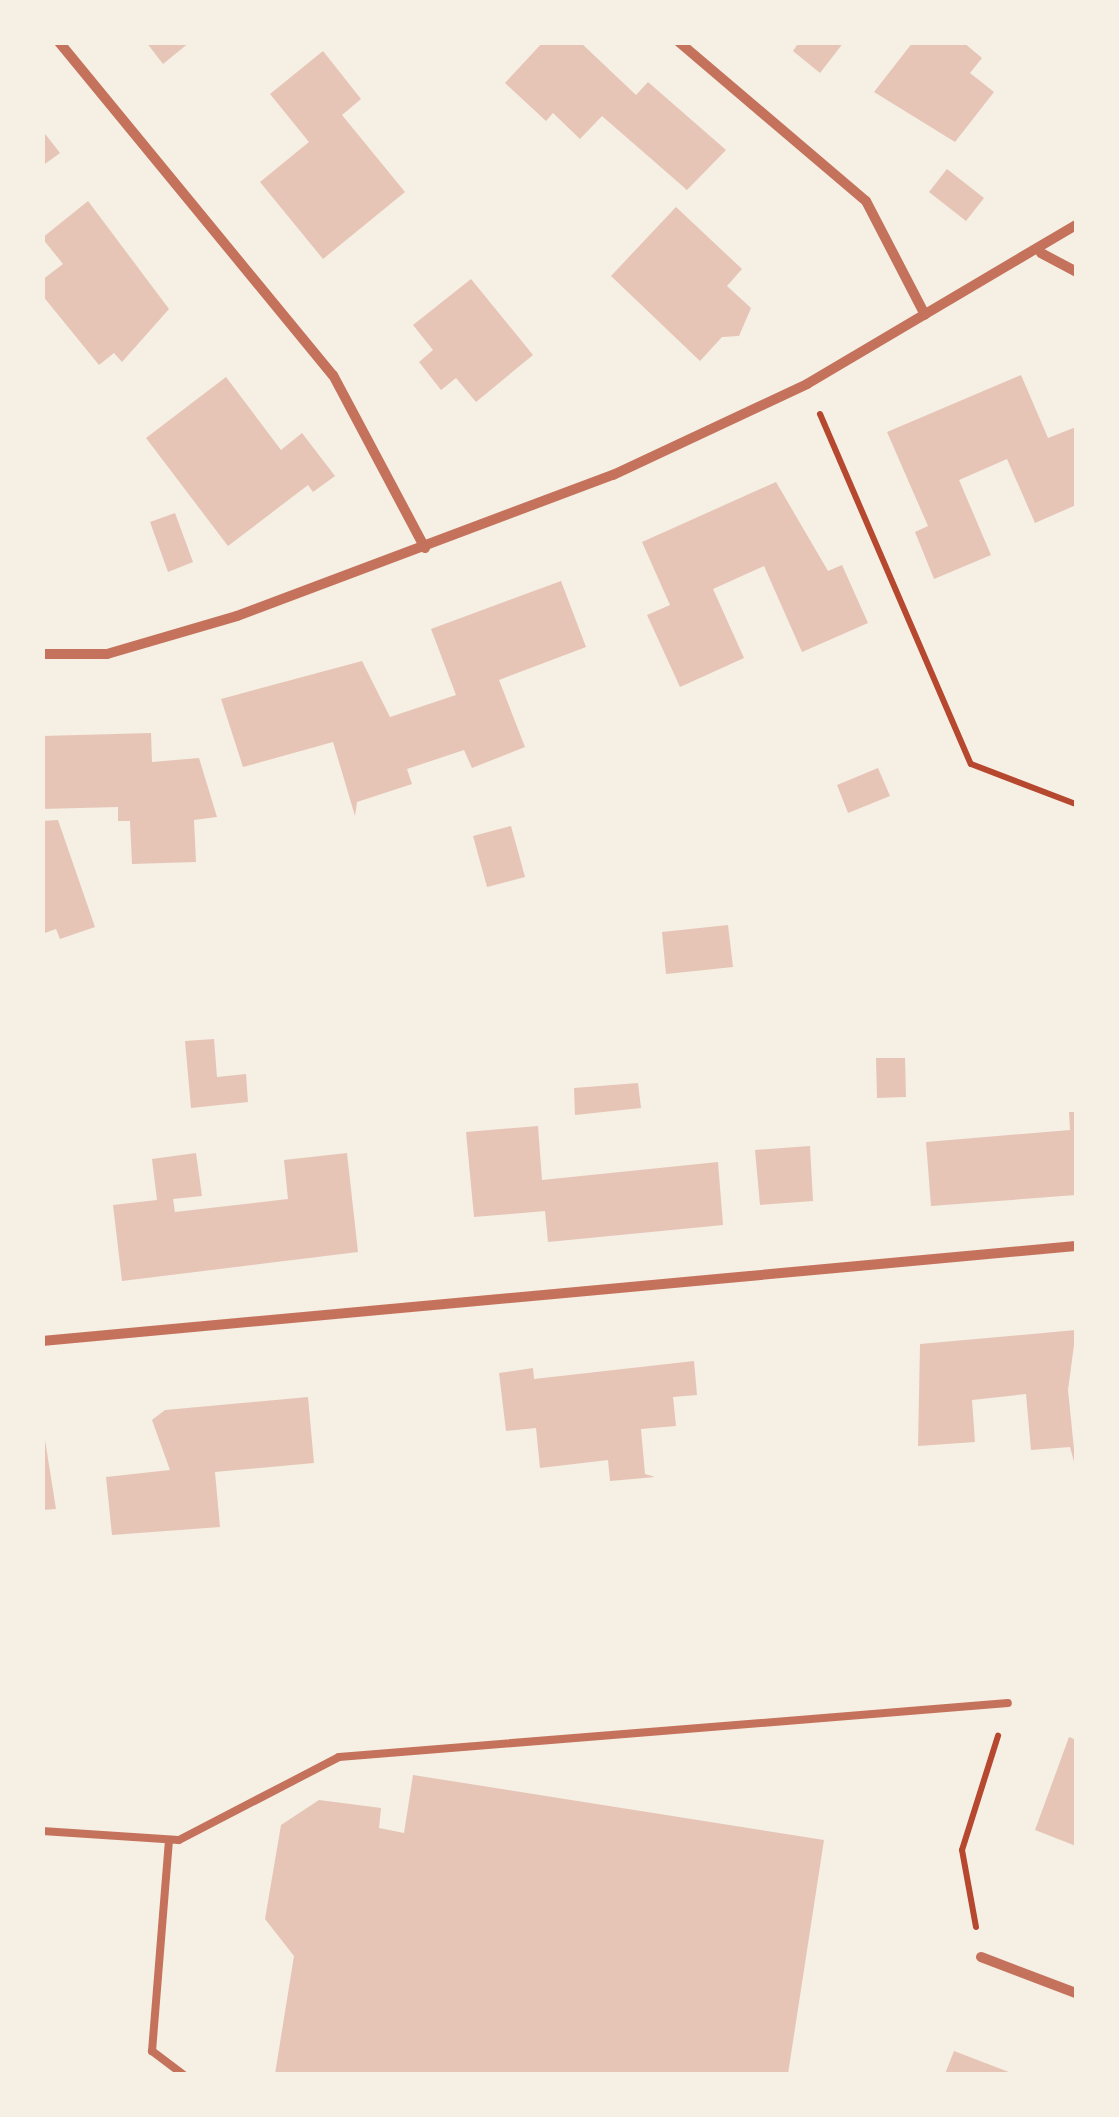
<!DOCTYPE html>
<html>
<head>
<meta charset="utf-8">
<style>
	body { margin:0 }
	#map { position:relative; width:1119px; height:2117px; overflow:hidden; background:#f6efe4; font-family:"Alegreya Sans",sans-serif }
	div>[style] { position:absolute }
	[style*='--x'] { left:calc(var(--x)*1px); top:calc(var(--y)*1px); width:calc(var(--w)*1px); rotate:calc(var(--a)*1deg) }
	.building>* { inset:0; background:#e6c5b7 }
	.path>* { height:6px; margin:-3px; padding:0 3px; transform-origin:3px; border-radius:3px; background:#b5482f }
	.service>* { height:8px; margin:-4px; padding:0 4px; transform-origin:4px; border-radius:4px; background:#c5725c }
	.minor>* { height:10px; margin:-5px; padding:0 5px; transform-origin:5px; border-radius:5px; background:#c5725c }
	span { translate:-50% -50%; white-space:nowrap; text-align:center; line-height:1.15; -webkit-text-stroke:10px #f6efe4; paint-order:stroke }
	.frame { position:absolute; inset:0; border:45px solid #f6efe4; pointer-events:none }
</style>
</head>
<body>
<div id="map">
	<div class="building">
		<i style="clip-path:polygon(146px 42px,190px 42px,163px 64px)"></i>
		<i style="clip-path:polygon(543px 42px,580px 42px,636px 95px,648px 82px,726px 150px,687px 190px,602px 116px,580px 139px,553px 113px,546px 121px,505px 83px)"></i>
		<i style="clip-path:polygon(799px 42px,844px 42px,820px 73px,793px 51px)"></i>
		<i style="clip-path:polygon(913px 42px,963px 42px,982px 58px,970px 73px,994px 92px,955px 142px,874px 92px)"></i>
		<i style="clip-path:polygon(323px 51px,361px 99px,342px 115px,405px 192px,323px 259px,260px 182px,309px 142px,270px 94px)"></i>
		<i style="clip-path:polygon(42px 130px,60px 153px,42px 166px)"></i>
		<i style="clip-path:polygon(947px 169px,984px 198px,966px 221px,929px 192px)"></i>
		<i style="clip-path:polygon(88px 201px,169px 309px,122px 362px,114px 353px,99px 365px,42px 295px,42px 280px,63px 264px,42px 238px)"></i>
		<i style="clip-path:polygon(676px 207px,742px 269px,727px 286px,751px 308px,739px 336px,722px 337px,700px 361px,611px 276px)"></i>
		<i style="clip-path:polygon(471px 279px,533px 355px,476px 402px,456px 378px,441px 390px,419px 362px,433px 350px,413px 325px)"></i>
		<i style="clip-path:polygon(1021px 375px,1048px 438px,1076px 427px,1076px 505px,1035px 523px,1007px 459px,959px 480px,991px 555px,934px 579px,915px 532px,928px 526px,887px 432px)"></i>
		<i style="clip-path:polygon(226px 377px,281px 450px,302px 433px,335px 476px,313px 492px,308px 485px,228px 546px,146px 438px)"></i>
		<i style="clip-path:polygon(776px 482px,828px 571px,842px 565px,868px 623px,802px 652px,764px 566px,713px 589px,744px 658px,680px 687px,647px 615px,670px 605px,642px 542px)"></i>
		<i style="clip-path:polygon(175px 513px,193px 562px,168px 572px,150px 522px)"></i>
		<i style="clip-path:polygon(561px 581px,586px 647px,499px 680px,525px 747px,472px 768px,464px 750px,407px 769px,412px 784px,357px 802px,355px 816px,333px 742px,243px 767px,221px 699px,362px 661px,390px 717px,456px 695px,431px 629px)"></i>
		<i style="clip-path:polygon(151px 733px,152px 762px,199px 758px,217px 817px,194px 820px,196px 862px,132px 864px,130px 821px,118px 821px,118px 807px,42px 809px,42px 736px)"></i>
		<i style="clip-path:polygon(878px 768px,890px 796px,848px 813px,837px 785px)"></i>
		<i style="clip-path:polygon(58px 820px,95px 927px,60px 939px,56px 929px,42px 934px,42px 821px)"></i>
		<i style="clip-path:polygon(511px 826px,525px 877px,487px 887px,473px 836px)"></i>
		<i style="clip-path:polygon(728px 925px,733px 967px,666px 974px,662px 932px)"></i>
		<i style="clip-path:polygon(214px 1039px,217px 1077px,246px 1074px,248px 1102px,191px 1108px,185px 1041px)"></i>
		<i style="clip-path:polygon(876px 1058px,905px 1058px,906px 1097px,877px 1098px)"></i>
		<i style="clip-path:polygon(638px 1083px,641px 1108px,575px 1115px,574px 1088px)"></i>
		<i style="clip-path:polygon(1069px 1112px,1076px 1112px,1076px 1195px,931px 1206px,926px 1142px,1070px 1130px)"></i>
		<i style="clip-path:polygon(538px 1126px,542px 1180px,718px 1162px,723px 1225px,548px 1242px,545px 1211px,474px 1217px,466px 1132px)"></i>
		<i style="clip-path:polygon(810px 1146px,813px 1201px,760px 1205px,755px 1150px)"></i>
		<i style="clip-path:polygon(196px 1153px,202px 1196px,173px 1199px,175px 1212px,288px 1199px,284px 1160px,347px 1153px,358px 1252px,122px 1281px,113px 1205px,157px 1200px,152px 1159px)"></i>
		<i style="clip-path:polygon(1076px 1330px,1068px 1390px,1076px 1469px,1070px 1447px,1031px 1450px,1026px 1394px,972px 1400px,975px 1442px,918px 1446px,920px 1344px)"></i>
		<i style="clip-path:polygon(694px 1361px,697px 1395px,673px 1397px,676px 1426px,641px 1429px,645px 1474px,655px 1477px,610px 1481px,608px 1460px,540px 1468px,536px 1428px,506px 1431px,499px 1373px,533px 1368px,534px 1379px)"></i>
		<i style="clip-path:polygon(308px 1397px,314px 1463px,215px 1472px,220px 1527px,112px 1535px,106px 1477px,170px 1470px,152px 1420px,165px 1410px)"></i>
		<i style="clip-path:polygon(42px 1421px,56px 1509px,42px 1510px)"></i>
		<i style="clip-path:polygon(1069px 1737px,1076px 1740px,1076px 1846px,1035px 1830px)"></i>
		<i style="clip-path:polygon(413px 1775px,824px 1840px,788px 2074px,275px 2074px,294px 1956px,265px 1919px,281px 1825px,319px 1800px,381px 1808px,379px 1828px,404px 1833px)"></i>
		<i style="clip-path:polygon(954px 2051px,1014px 2074px,945px 2074px)"></i>
	</div>
	<div class="path">
		<i style="--x:820;--y:414;--w:381;--a:66.7"></i>
		<i style="--x:971;--y:764;--w:112;--a:20.9"></i>
		<i style="--x:976;--y:1927;--w:78;--a:-100.3"></i>
		<i style="--x:962;--y:1850;--w:120;--a:-72.5"></i>
	</div>
	<div class="service">
		<i style="--x:42;--y:1831;--w:137;--a:3.8"></i>
		<i style="--x:179;--y:1840;--w:180;--a:-27.4"></i>
		<i style="--x:339;--y:1757;--w:671;--a:-4.61"></i>
		<i style="--x:169;--y:1840;--w:212;--a:94.6"></i>
		<i style="--x:152;--y:2051;--w:39;--a:37"></i>
	</div>
	<div class="minor">
		<i style="--x:59;--y:42;--w:431;--a:50.6"></i>
		<i style="--x:333;--y:375;--w:196;--a:62"></i>
		<i style="--x:679;--y:42;--w:245;--a:40.4"></i>
		<i style="--x:866;--y:201;--w:128;--a:62.6"></i>
		<i style="--x:1041;--y:253;--w:40;--a:28"></i>
		<i style="--x:42;--y:654;--w:65;--a:0"></i>
		<i style="--x:107;--y:654;--w:135;--a:-16.3"></i>
		<i style="--x:237;--y:616;--w:402;--a:-20.6"></i>
		<i style="--x:613;--y:475;--w:214;--a:-25.1"></i>
		<i style="--x:807;--y:384;--w:312;--a:-30.6"></i>
		<i style="--x:42;--y:1341;--w:1038;--a:-5.25"></i>
		<i style="--x:981;--y:1957;--w:102;--a:20.8"></i>
	</div>
	<div class="frame"></div>
</div>
</body>
</html>
